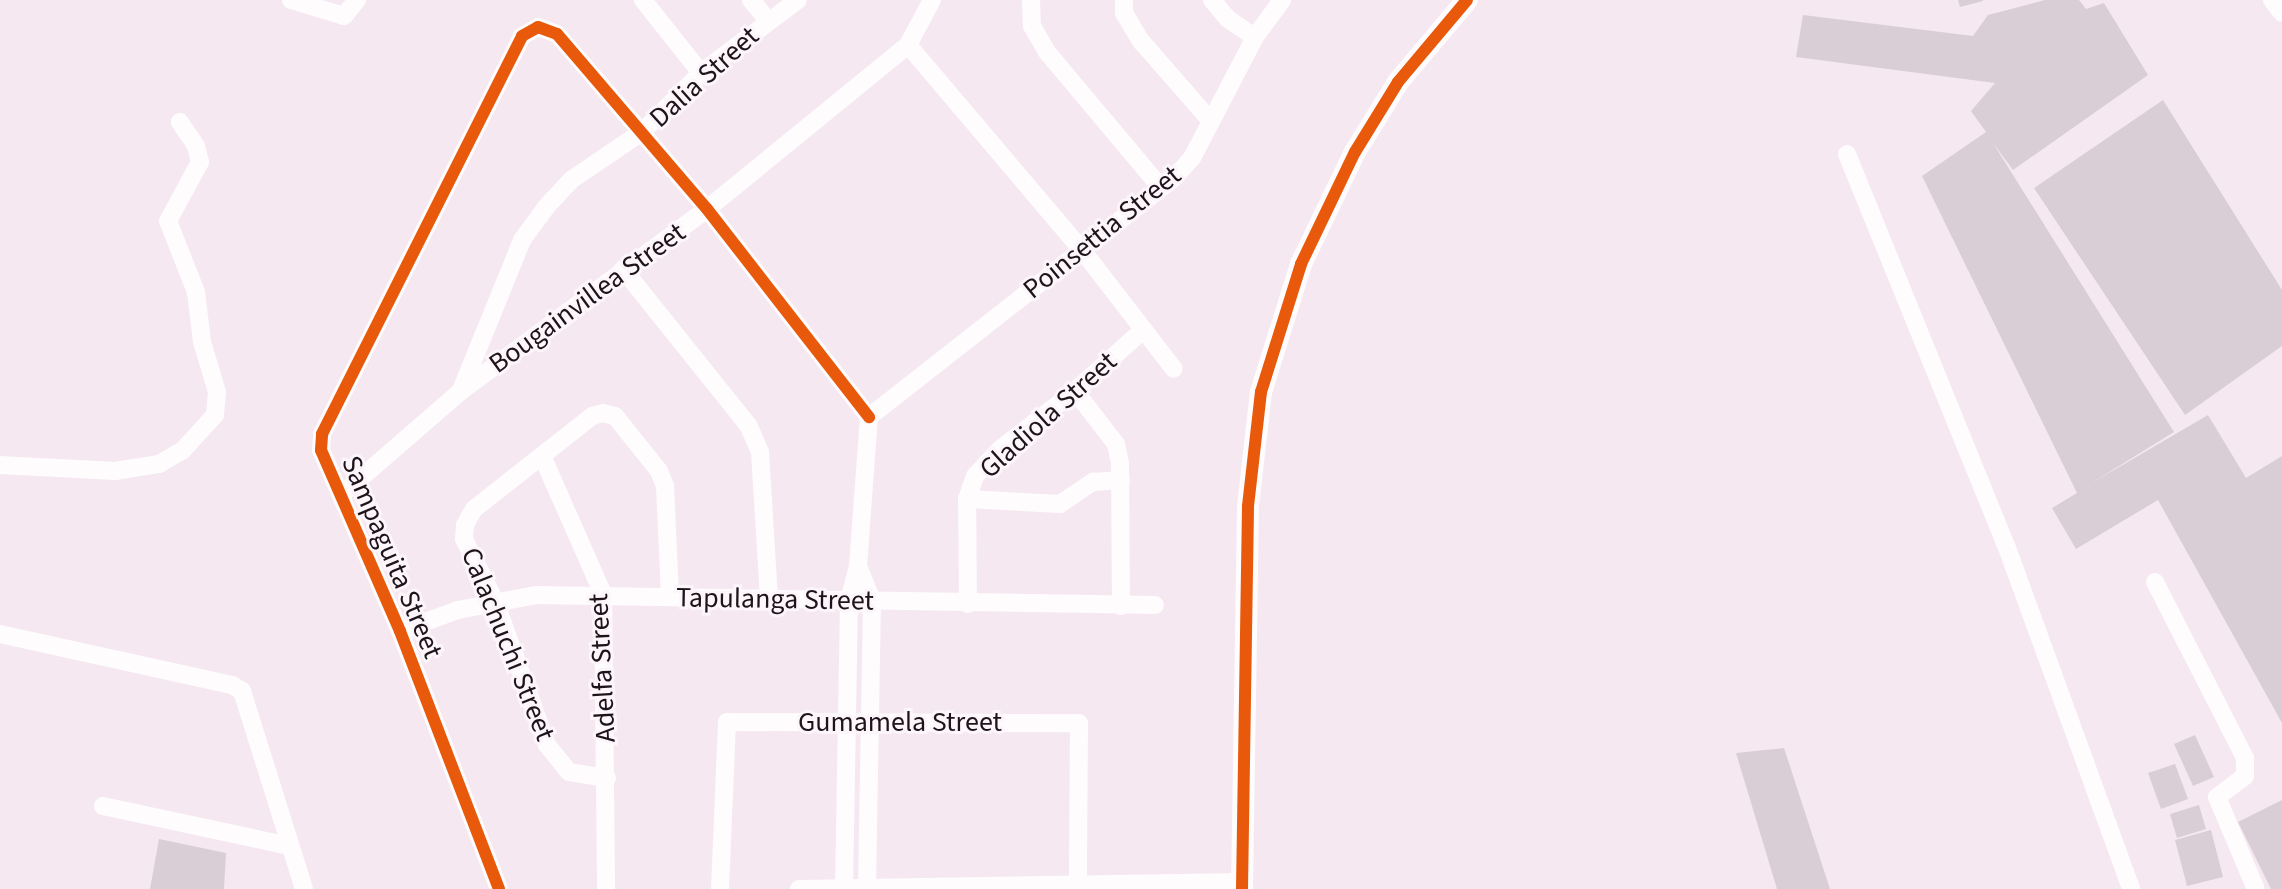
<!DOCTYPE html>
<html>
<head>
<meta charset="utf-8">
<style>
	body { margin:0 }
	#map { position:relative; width:2282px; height:889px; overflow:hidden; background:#f5e8f1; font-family:"Source Sans 3",sans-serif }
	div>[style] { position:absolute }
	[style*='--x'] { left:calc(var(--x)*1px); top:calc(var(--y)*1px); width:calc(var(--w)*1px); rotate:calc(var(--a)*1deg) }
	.building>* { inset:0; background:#daced6 }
	.minor>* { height:18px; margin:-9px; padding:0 9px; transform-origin:9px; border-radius:9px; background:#fefcfd }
	.tertiary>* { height:22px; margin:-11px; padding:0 11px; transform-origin:11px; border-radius:11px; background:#fefcfd }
	.cycleway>* { height:12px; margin:-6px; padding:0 6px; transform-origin:6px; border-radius:6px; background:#e8590c }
	span { translate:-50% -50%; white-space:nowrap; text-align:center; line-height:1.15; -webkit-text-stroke:6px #fcf6fa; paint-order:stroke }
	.street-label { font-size:28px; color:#1d131a }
</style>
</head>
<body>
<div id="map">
	<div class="building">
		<i style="clip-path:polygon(1958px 0,1983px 0,1983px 1px,1960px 7px)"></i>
		<i style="clip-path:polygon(2045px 0,2079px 0,2086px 9px,2104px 3px,2148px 75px,2013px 170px,1993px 143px,2174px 432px,2090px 484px,2208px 415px,2246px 478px,2282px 456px,2282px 723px,2158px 500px,2076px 549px,2052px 508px,2077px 493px,1922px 176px,1986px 132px,1971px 111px,1995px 83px,1796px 57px,1803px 15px,1973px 36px,1988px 15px)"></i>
		<i style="clip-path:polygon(2163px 100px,2282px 290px,2282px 346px,2185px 415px,2034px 188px)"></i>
		<i style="clip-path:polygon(2195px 735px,2214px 777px,2193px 786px,2174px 744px)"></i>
		<i style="clip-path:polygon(1784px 748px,1830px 889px,1777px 889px,1736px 753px)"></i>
		<i style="clip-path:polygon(2175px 764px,2188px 799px,2161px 809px,2148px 773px)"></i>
		<i style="clip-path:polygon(2282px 800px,2282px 889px,2271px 889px,2238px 822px)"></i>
		<i style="clip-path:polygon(2199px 805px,2206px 829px,2177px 838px,2170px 814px)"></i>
		<i style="clip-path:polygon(2211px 830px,2223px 877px,2187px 886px,2175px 840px)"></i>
		<i style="clip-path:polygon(159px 839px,226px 853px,224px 889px,150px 889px)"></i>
	</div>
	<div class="minor">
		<i style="--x:291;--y:0;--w:55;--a:16.8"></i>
		<i style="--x:344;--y:16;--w:21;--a:-51"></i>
		<i style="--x:643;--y:0;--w:93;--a:51.5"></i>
		<i style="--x:751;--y:0;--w:26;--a:50"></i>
		<i style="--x:1031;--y:0;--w:26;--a:88"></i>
		<i style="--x:1032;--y:26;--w:30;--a:60"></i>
		<i style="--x:1047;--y:52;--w:177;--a:50"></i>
		<i style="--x:1124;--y:0;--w:13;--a:90"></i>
		<i style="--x:1124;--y:13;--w:33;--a:59"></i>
		<i style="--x:1141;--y:41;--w:105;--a:48.9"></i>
		<i style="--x:1212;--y:0;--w:25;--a:50"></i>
		<i style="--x:1228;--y:19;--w:32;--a:34"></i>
		<i style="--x:2272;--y:0;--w:16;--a:52"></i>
		<i style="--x:908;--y:45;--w:269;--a:49.7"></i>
		<i style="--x:1082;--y:250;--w:150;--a:52.3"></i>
		<i style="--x:1847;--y:154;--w:422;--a:67.9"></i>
		<i style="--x:2006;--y:545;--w:366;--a:70"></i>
		<i style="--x:623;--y:269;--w:200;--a:51.3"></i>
		<i style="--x:748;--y:425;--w:14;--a:65"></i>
		<i style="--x:754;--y:438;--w:15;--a:67"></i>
		<i style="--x:760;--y:452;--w:146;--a:86.5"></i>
		<i style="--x:462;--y:388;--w:160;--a:-67.9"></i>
		<i style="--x:522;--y:240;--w:42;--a:-53.7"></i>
		<i style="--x:547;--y:206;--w:35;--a:-47"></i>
		<i style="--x:571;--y:180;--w:86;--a:-34.1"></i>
		<i style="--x:642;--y:132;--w:83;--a:-45"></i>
		<i style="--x:701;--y:73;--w:121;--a:-37"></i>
		<i style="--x:1075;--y:391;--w:67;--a:52.3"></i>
		<i style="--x:1116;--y:444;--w:19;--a:78"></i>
		<i style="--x:1120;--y:463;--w:143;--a:89.6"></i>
		<i style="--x:869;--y:417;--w:386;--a:-38.1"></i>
		<i style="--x:1173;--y:179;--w:28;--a:-48"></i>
		<i style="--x:1192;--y:158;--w:136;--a:-62.5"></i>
		<i style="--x:1255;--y:37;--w:46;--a:-53.9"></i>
		<i style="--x:543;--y:458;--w:149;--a:66.2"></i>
		<i style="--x:603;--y:594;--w:295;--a:89.4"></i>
		<i style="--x:0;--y:465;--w:115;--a:3"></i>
		<i style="--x:115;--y:471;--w:45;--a:-9"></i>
		<i style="--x:159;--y:464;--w:28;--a:-30"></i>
		<i style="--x:183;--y:450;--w:47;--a:-47.6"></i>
		<i style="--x:215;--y:415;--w:23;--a:-85"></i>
		<i style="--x:217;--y:392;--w:52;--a:-106.7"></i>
		<i style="--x:202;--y:342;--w:50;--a:-96.8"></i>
		<i style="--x:196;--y:292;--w:76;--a:-111.5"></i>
		<i style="--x:168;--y:221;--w:67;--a:-61.5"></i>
		<i style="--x:200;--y:162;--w:16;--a:-104"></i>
		<i style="--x:196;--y:146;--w:29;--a:-124"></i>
		<i style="--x:341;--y:495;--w:159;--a:-40.9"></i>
		<i style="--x:461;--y:391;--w:306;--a:-36.5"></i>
		<i style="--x:707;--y:209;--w:259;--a:-39.2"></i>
		<i style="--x:908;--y:45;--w:51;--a:-61.9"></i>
		<i style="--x:967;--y:499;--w:93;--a:3.1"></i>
		<i style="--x:1060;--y:504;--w:40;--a:-34"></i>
		<i style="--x:1093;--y:482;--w:28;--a:-4"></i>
		<i style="--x:858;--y:566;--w:37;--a:68"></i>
		<i style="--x:872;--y:600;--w:289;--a:91"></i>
		<i style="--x:2155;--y:582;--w:198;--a:62.9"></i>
		<i style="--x:2245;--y:758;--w:18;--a:90"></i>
		<i style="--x:2245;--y:776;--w:35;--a:143"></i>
		<i style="--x:2217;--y:797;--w:98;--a:67.1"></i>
		<i style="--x:968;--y:604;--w:105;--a:-90.5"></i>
		<i style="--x:967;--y:499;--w:24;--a:-71"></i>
		<i style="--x:975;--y:476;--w:35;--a:-47"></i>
		<i style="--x:999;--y:450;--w:96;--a:-37.8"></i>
		<i style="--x:1075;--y:391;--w:91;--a:-41.9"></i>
		<i style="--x:400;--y:631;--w:62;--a:-19.9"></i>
		<i style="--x:458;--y:610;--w:79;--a:-10.9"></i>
		<i style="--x:536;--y:595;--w:619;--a:0.93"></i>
		<i style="--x:0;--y:634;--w:238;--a:12.4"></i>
		<i style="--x:232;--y:685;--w:12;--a:31"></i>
		<i style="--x:242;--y:691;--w:207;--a:72.6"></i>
		<i style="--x:607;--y:778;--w:38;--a:-171"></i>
		<i style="--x:569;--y:772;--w:35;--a:-129"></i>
		<i style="--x:547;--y:745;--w:153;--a:-109.9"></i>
		<i style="--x:495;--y:601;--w:69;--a:-116.6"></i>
		<i style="--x:464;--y:539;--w:14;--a:-86"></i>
		<i style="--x:465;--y:525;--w:18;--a:-61"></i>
		<i style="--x:474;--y:509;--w:150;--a:-38.2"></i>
		<i style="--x:592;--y:416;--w:11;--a:-15"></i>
		<i style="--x:603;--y:413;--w:12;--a:14"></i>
		<i style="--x:615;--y:416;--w:70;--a:51.3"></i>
		<i style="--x:659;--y:471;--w:16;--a:68"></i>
		<i style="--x:665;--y:486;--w:111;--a:87.4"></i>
		<i style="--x:103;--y:806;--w:190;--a:12.1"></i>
		<i style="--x:499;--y:889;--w:276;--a:-111"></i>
		<i style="--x:400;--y:631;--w:197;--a:-113.6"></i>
		<i style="--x:321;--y:450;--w:16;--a:-86"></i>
		<i style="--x:322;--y:434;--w:445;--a:-63.3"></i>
		<i style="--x:522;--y:36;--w:18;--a:-29"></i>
		<i style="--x:538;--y:27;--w:20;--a:20"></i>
		<i style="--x:557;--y:34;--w:230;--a:49.4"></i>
		<i style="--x:707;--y:209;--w:264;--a:52.1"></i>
		<i style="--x:720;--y:889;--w:167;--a:-87.6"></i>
		<i style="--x:727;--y:722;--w:352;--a:0.2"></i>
		<i style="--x:1079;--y:723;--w:162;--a:90.4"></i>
		<i style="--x:799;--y:889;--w:443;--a:-0.9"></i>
		<i style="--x:844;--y:889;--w:289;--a:-89"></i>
		<i style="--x:849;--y:600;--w:35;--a:-75"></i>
		<i style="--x:858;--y:566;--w:149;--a:-85.8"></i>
	</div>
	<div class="tertiary">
		<i style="--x:1242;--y:889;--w:383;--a:-89.1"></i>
		<i style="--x:1248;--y:506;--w:115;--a:-83.5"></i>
		<i style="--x:1261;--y:392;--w:134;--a:-72.6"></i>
		<i style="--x:1301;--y:264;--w:124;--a:-64.3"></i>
		<i style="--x:1355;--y:152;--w:82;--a:-58.4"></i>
		<i style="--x:1398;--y:82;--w:107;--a:-49.9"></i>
	</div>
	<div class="cycleway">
		<i style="--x:499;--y:889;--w:276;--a:-111"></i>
		<i style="--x:400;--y:631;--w:197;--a:-113.6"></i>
		<i style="--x:321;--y:450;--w:16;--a:-86"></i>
		<i style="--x:322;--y:434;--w:445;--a:-63.3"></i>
		<i style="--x:522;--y:36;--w:18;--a:-29"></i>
		<i style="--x:538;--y:27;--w:20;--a:20"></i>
		<i style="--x:557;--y:34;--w:230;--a:49.4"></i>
		<i style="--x:707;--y:209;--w:264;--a:52.1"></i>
		<i style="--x:1242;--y:889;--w:383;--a:-89.1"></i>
		<i style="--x:1248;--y:506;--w:115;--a:-83.5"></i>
		<i style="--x:1261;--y:392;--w:134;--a:-72.6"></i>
		<i style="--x:1301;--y:264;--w:124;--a:-64.3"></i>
		<i style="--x:1355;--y:152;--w:82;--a:-58.4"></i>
		<i style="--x:1398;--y:82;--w:107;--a:-49.9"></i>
	</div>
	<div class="street-label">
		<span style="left:704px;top:77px;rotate:-42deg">Dalia Street</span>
		<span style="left:1102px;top:232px;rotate:-39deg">Poinsettia Street</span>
		<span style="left:587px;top:298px;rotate:-36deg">Bougainvillea Street</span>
		<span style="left:1048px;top:415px;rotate:-42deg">Gladiola Street</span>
		<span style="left:392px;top:557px;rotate:67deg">Sampaguita Street</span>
		<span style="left:775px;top:599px;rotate:1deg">Tapulanga Street</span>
		<span style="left:508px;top:644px;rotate:68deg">Calachuchi Street</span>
		<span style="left:602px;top:668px;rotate:-93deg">Adelfa Street</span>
		<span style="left:900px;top:722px">Gumamela Street</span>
	</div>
</div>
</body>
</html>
